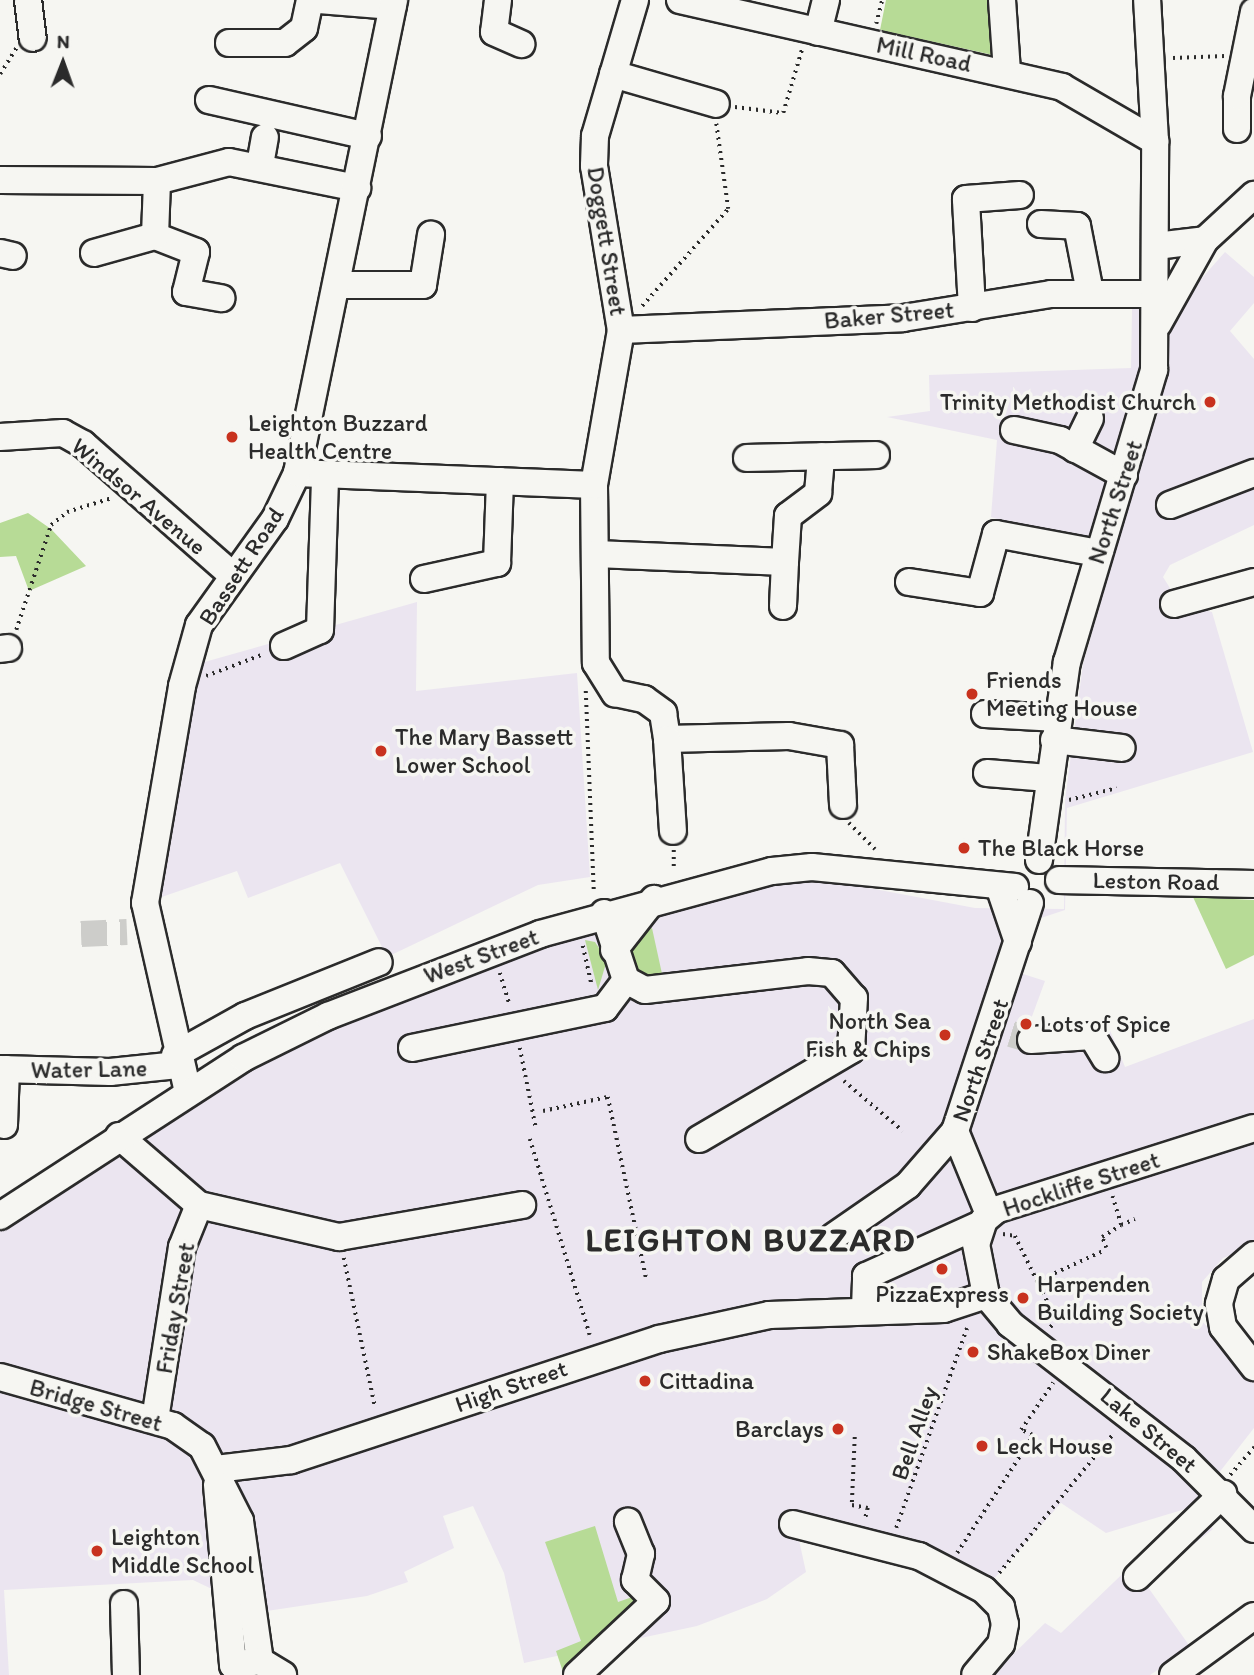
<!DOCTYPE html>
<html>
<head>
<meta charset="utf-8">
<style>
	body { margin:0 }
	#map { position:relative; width:1254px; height:1675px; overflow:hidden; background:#f6f6f2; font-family:Itim,sans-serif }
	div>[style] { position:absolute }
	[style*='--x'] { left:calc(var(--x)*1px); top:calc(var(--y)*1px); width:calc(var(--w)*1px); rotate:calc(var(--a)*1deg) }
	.built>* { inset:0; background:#ebe5f0 }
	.green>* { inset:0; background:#b7db96 }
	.minor-tunnel>* { height:26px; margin-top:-13px; transform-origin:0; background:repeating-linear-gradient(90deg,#cdcdca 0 26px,transparent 0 39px) }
	.path>* { height:3.5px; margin-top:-1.75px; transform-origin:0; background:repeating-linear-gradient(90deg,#2b2b2b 0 2px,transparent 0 7px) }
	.roads { filter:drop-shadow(2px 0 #2b2b2b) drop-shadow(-2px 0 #2b2b2b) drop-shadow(0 2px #2b2b2b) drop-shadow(0 -2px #2b2b2b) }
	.minor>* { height:26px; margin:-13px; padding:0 13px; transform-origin:13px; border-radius:13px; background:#f6f6f2 }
	.dots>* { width:19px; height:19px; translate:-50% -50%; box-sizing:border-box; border:4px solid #f6f6f2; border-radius:50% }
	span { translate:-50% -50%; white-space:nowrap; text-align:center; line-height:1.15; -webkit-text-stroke:7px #f6f6f2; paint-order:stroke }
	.street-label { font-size:24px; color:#2b2b2b }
	.poi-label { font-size:24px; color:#2b2b2b }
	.right { translate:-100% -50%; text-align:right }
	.left { translate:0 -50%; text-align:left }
	.district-label { font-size:32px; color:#2b2b2b; font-weight:700; letter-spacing:2px }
	.north { position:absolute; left:28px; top:28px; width:70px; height:70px; -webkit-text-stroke:5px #f6f6f2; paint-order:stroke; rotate:1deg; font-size:19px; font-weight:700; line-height:28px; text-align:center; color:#2b2b2b }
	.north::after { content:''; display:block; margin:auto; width:24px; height:32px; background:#2b2b2b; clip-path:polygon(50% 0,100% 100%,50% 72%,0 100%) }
</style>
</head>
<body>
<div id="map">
	<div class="built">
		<i style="clip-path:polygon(1225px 252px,1254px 277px,1254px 303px,1230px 331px,1254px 359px,1254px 525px,1170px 565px,1163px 577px,1180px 604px,1212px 612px,1253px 752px,1067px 808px,1065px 910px,1035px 920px,1020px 973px,1045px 981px,1027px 1030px,1105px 1018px,1125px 1067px,1254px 1019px,1254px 1247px,1223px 1258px,1202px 1282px,1202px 1321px,1254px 1379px,1254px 1428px,1193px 1506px,1213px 1529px,1145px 1583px,1191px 1648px,1150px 1675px,992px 1675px,1045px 1623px,1061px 1633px,1192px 1507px,1106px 1533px,1061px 1503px,984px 1590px,797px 1531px,806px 1572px,767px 1599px,697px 1626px,524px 1663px,504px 1573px,473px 1506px,443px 1516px,454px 1548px,404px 1572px,408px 1582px,367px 1596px,260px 1612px,193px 1580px,4px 1590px,9px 1675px,0 1675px,0 1227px,181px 1105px,329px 1020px,414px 985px,727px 892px,816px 878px,975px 908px,1064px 909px,1065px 800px,1083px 664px,1116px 549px,1097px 551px,991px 517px,997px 440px,887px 417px,930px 411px,929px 375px,1131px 368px,1132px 308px,1172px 312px)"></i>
		<i style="clip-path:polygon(417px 602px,416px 691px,577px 673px,590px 877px,538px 885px,387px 957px,340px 863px,248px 898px,237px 871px,153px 900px,201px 663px)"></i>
	</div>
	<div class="green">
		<i style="clip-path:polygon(886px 0,998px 0,1002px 57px,880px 30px)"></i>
		<i style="clip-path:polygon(28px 513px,51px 529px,86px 566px,29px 591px,16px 556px,0 557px,0 523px)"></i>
		<i style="clip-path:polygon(1193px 897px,1254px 900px,1254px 955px,1226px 969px)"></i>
		<i style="clip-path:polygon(652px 928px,664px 983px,650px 983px,630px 968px,630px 942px)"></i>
		<i style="clip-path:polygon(585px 940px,595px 942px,607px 960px,598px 990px)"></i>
		<i style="clip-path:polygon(595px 1526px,618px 1602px,641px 1594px,643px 1599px,564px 1675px,556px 1651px,581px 1641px,545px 1542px)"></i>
	</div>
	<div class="minor-tunnel">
		<i style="--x:81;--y:934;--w:46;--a:-2.5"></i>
		<i style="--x:1011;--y:1034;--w:21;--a:17"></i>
	</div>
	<div class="path">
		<i style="--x:876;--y:24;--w:25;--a:-76"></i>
		<i style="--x:1173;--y:58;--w:52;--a:-2.2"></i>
		<i style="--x:0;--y:74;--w:31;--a:-58"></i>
		<i style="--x:735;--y:107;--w:48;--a:7.1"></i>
		<i style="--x:783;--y:113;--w:67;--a:-73.5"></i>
		<i style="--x:642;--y:306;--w:130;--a:-48.4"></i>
		<i style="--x:728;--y:209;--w:86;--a:-98"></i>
		<i style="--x:16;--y:630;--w:111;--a:-71.6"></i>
		<i style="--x:51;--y:525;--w:21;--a:-39"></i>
		<i style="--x:67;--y:512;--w:47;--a:-17.3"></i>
		<i style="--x:206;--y:676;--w:62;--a:-20.8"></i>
		<i style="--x:586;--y:691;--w:202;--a:87.7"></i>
		<i style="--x:1069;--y:800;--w:49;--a:-14"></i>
		<i style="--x:849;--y:823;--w:37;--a:45"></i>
		<i style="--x:674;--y:850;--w:17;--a:90"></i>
		<i style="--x:583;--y:946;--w:41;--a:77.3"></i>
		<i style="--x:500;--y:973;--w:34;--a:73"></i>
		<i style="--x:520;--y:1048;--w:82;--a:78.7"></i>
		<i style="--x:844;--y:1081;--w:77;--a:40.3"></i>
		<i style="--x:543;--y:1111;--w:66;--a:-12.2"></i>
		<i style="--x:608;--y:1097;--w:185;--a:78.1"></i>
		<i style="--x:530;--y:1139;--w:205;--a:73"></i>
		<i style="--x:1121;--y:1225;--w:15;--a:-23"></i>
		<i style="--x:1003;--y:1234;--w:12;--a:9"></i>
		<i style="--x:1015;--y:1236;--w:95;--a:63.7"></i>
		<i style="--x:1057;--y:1321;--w:10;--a:135"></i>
		<i style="--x:1106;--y:1248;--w:12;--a:-110"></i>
		<i style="--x:1102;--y:1237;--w:22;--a:-32"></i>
		<i style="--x:1121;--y:1225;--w:30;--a:-107"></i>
		<i style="--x:344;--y:1258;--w:152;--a:78.2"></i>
		<i style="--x:1042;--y:1279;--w:67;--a:-24.7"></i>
		<i style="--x:855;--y:1437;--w:68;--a:92.5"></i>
		<i style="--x:852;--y:1505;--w:16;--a:11"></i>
		<i style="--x:868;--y:1508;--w:12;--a:104"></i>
		<i style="--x:1230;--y:1475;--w:37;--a:-49"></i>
		<i style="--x:896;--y:1528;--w:212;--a:-70.5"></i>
		<i style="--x:957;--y:1553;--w:132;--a:-57"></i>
		<i style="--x:1029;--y:1442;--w:8;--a:-67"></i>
		<i style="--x:1032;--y:1435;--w:12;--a:-156"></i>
		<i style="--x:1021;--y:1430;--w:57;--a:-55.8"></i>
		<i style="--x:999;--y:1573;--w:181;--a:-50.6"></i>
	</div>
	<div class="roads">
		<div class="minor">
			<i style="--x:28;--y:0;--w:38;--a:83"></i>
			<i style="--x:319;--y:0;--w:74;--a:4.6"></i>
			<i style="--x:498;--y:0;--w:32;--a:97"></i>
			<i style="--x:494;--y:32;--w:30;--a:24"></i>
			<i style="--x:635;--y:0;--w:142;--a:106.4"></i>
			<i style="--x:595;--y:136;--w:30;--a:92"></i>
			<i style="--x:594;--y:166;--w:166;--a:80.7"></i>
			<i style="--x:621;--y:330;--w:157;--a:99.9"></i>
			<i style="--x:594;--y:485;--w:178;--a:89.4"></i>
			<i style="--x:596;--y:663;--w:36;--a:58"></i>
			<i style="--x:615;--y:693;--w:30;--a:12"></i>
			<i style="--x:644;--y:699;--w:24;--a:36"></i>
			<i style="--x:663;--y:713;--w:26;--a:81"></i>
			<i style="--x:667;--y:739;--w:122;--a:-1.4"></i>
			<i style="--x:789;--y:736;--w:52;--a:10"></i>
			<i style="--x:840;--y:745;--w:60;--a:87.1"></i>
			<i style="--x:680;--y:0;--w:392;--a:12.8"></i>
			<i style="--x:1062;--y:87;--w:108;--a:30.1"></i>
			<i style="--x:1002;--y:0;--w:71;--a:86"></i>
			<i style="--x:818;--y:32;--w:33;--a:-76"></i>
			<i style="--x:229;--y:43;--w:56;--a:0"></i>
			<i style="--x:285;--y:43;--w:24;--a:-38"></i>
			<i style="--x:304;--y:28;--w:29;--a:-78"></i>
			<i style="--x:613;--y:74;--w:107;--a:16.2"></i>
			<i style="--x:209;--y:100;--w:163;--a:12.8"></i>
			<i style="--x:1237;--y:129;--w:33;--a:-90"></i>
			<i style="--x:1237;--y:96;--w:86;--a:-78.6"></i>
			<i style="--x:260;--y:165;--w:28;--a:-80"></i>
			<i style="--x:0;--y:180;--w:157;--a:0.4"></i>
			<i style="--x:157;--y:181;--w:74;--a:-14.8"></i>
			<i style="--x:229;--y:162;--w:131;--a:11.5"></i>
			<i style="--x:1041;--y:224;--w:36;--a:3"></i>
			<i style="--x:1077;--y:226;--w:67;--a:78.9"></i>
			<i style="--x:155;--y:236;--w:44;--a:21.3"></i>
			<i style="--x:196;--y:252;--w:41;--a:104"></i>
			<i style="--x:186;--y:292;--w:36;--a:10"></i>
			<i style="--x:1156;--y:246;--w:49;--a:-7"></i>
			<i style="--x:1205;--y:240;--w:67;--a:-42.6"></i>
			<i style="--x:0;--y:253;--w:13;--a:13"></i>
			<i style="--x:94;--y:253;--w:63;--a:-15.6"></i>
			<i style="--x:155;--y:236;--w:55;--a:-87.9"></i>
			<i style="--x:339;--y:285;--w:84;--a:0"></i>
			<i style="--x:423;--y:285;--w:51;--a:-80.9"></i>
			<i style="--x:972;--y:308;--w:109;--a:-93.2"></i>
			<i style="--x:966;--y:199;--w:54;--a:-4.2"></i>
			<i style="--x:1158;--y:324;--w:96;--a:-60.8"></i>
			<i style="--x:621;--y:330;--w:282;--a:-2.4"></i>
			<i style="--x:903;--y:318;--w:150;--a:-9.2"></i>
			<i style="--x:1051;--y:294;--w:105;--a:0"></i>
			<i style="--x:1014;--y:430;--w:47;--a:12.3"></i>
			<i style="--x:1060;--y:440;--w:73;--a:28.7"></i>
			<i style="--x:0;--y:437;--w:63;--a:-3.6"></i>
			<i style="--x:63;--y:433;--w:23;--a:29"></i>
			<i style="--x:83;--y:444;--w:197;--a:41.3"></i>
			<i style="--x:1075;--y:449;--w:34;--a:-64"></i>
			<i style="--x:747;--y:458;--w:129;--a:-1.3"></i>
			<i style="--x:297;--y:473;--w:297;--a:2.3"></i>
			<i style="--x:1170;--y:505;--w:90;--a:-20.9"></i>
			<i style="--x:596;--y:554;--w:189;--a:2.4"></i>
			<i style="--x:785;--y:562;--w:46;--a:-86.3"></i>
			<i style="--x:788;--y:516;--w:38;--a:-37"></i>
			<i style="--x:818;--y:493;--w:37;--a:-85"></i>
			<i style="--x:424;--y:579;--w:75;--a:-12.4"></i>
			<i style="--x:497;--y:563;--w:82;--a:-87.9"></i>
			<i style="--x:909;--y:582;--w:72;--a:8.8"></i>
			<i style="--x:980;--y:593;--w:61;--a:-74.8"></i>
			<i style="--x:996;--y:534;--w:104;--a:10.6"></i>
			<i style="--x:1174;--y:604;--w:83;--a:-15.4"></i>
			<i style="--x:783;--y:606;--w:44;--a:-87.4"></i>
			<i style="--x:284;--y:646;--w:39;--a:-24"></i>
			<i style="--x:320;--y:630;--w:153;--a:-88.1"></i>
			<i style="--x:0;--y:649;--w:8;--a:-7"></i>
			<i style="--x:985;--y:714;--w:73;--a:3.1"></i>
			<i style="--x:667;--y:739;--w:92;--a:86.3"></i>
			<i style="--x:1054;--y:740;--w:68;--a:6.7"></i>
			<i style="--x:987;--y:773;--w:61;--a:4.7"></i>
			<i style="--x:1039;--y:860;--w:200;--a:-82"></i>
			<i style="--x:1067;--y:662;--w:305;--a:-73.4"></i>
			<i style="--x:1154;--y:370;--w:229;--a:-89.7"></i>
			<i style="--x:1155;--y:141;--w:141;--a:-93.2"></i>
			<i style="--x:1059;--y:880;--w:195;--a:1.2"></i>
			<i style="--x:999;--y:886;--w:59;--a:71.3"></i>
			<i style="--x:604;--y:913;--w:71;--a:71.8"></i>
			<i style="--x:626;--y:980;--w:21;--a:28"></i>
			<i style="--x:645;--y:990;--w:164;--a:-6.6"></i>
			<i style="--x:808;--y:971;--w:24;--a:5"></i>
			<i style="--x:832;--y:973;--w:33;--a:49"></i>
			<i style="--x:854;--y:998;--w:52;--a:93.3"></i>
			<i style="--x:851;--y:1050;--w:176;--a:149.6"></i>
			<i style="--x:614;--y:950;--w:65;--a:-51.9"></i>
			<i style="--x:1031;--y:1040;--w:61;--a:-3.8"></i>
			<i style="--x:1092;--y:1036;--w:26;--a:59"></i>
			<i style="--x:412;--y:1048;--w:197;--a:-11.7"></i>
			<i style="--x:605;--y:1008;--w:35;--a:-53"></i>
			<i style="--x:175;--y:1055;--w:80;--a:-29.1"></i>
			<i style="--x:245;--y:1016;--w:144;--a:-21.9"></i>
			<i style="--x:0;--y:1069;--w:110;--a:1.6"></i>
			<i style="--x:110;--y:1072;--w:68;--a:-5.9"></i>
			<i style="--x:188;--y:1092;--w:194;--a:-102.8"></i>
			<i style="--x:145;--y:903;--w:220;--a:-80.3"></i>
			<i style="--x:182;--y:686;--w:63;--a:-74.4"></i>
			<i style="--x:199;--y:625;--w:130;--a:-54.4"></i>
			<i style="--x:275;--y:519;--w:51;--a:-64.4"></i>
			<i style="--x:297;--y:473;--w:483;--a:-78.4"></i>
			<i style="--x:4;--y:1125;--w:56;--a:-88"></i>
			<i style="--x:1254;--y:1128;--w:271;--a:162.4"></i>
			<i style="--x:996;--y:1210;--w:16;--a:140"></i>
			<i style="--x:984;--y:1220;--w:25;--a:108"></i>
			<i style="--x:976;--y:1244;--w:52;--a:78.9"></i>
			<i style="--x:986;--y:1295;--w:38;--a:50"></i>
			<i style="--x:1010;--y:1324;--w:220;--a:37.8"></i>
			<i style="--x:1184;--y:1459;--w:99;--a:45"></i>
			<i style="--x:119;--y:1136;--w:106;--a:40.8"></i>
			<i style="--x:199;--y:1205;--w:144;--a:12.9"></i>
			<i style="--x:339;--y:1237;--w:186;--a:-9.9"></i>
			<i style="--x:989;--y:1214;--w:90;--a:-112.3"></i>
			<i style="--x:955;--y:1131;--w:240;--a:-71.8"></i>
			<i style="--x:0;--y:1216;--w:290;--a:-33"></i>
			<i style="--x:243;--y:1058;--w:95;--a:-26.3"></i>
			<i style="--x:328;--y:1016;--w:227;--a:-21.1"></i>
			<i style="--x:540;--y:934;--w:240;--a:-15.2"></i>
			<i style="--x:772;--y:871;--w:40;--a:-5.7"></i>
			<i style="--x:812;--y:867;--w:204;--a:5.6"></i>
			<i style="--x:833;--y:1237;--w:91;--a:-34.7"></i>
			<i style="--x:908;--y:1185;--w:72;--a:-49"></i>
			<i style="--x:1254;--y:1255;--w:37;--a:139"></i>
			<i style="--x:1226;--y:1279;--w:26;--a:106"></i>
			<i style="--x:1219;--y:1304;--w:23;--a:80"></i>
			<i style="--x:1223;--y:1327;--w:51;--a:52.2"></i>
			<i style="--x:865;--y:1309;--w:33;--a:-88"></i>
			<i style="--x:866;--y:1276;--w:126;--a:-24.3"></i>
			<i style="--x:0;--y:1377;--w:180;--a:15.8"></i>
			<i style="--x:173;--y:1426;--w:35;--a:35"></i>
			<i style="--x:202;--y:1446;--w:84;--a:63.1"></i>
			<i style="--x:240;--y:1521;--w:141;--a:81.9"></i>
			<i style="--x:156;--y:1413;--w:168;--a:-81.1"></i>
			<i style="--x:182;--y:1247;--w:45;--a:-68"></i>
			<i style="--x:216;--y:1469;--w:76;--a:-6.8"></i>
			<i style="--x:291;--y:1460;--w:387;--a:-18.2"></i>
			<i style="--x:659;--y:1339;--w:113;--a:-12.3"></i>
			<i style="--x:769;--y:1315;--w:175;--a:-2"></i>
			<i style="--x:944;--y:1309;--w:44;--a:-18.4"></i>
			<i style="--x:217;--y:1485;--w:181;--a:84.9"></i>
			<i style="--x:233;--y:1665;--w:27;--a:-8"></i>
			<i style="--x:260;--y:1661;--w:27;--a:31"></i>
			<i style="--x:793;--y:1524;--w:130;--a:14.3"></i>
			<i style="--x:919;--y:1556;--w:73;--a:27.6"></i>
			<i style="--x:984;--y:1590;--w:24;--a:45"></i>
			<i style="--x:1001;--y:1607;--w:17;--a:77"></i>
			<i style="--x:1005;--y:1624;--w:20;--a:101"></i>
			<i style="--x:1001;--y:1644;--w:40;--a:130"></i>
			<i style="--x:1137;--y:1577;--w:120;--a:-44"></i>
			<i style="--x:124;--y:1604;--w:71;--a:88.4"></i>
			<i style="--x:577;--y:1675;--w:108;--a:-43.1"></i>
			<i style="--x:656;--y:1601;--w:30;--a:-135"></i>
			<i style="--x:635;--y:1580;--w:27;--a:-77"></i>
			<i style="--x:641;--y:1554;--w:35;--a:-112"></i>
			<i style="--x:1173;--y:1675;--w:100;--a:-36.1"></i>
		</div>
	</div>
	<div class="dots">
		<i style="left:1210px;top:402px;background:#c8321e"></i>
		<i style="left:232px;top:437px;background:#c8321e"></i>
		<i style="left:972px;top:694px;background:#c8321e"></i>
		<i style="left:381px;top:751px;background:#c8321e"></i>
		<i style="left:964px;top:848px;background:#c8321e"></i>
		<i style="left:1026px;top:1024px;background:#c8321e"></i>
		<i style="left:945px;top:1035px;background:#c8321e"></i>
		<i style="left:942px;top:1269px;background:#c8321e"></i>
		<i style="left:1023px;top:1298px;background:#c8321e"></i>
		<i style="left:973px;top:1352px;background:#c8321e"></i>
		<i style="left:645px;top:1381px;background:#c8321e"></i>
		<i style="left:838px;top:1429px;background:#c8321e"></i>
		<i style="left:982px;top:1446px;background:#c8321e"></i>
		<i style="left:97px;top:1551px;background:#c8321e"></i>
	</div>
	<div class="street-label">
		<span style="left:924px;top:54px;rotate:12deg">Mill Road</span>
		<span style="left:607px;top:241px;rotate:81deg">Doggett Street</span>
		<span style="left:889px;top:315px;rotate:-5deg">Baker Street</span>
		<span style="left:139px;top:496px;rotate:40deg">Windsor Avenue</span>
		<span style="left:1115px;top:502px;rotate:-72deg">North Street</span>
		<span style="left:241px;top:566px;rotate:-57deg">Bassett Road</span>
		<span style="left:1156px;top:881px;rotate:1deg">Leston Road</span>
		<span style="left:481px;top:956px;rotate:-20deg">West Street</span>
		<span style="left:980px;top:1060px;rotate:-71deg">North Street</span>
		<span style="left:89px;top:1069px;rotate:-1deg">Water Lane</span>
		<span style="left:1081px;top:1184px;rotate:-18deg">Hockliffe Street</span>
		<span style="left:175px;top:1308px;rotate:-80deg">Friday Street</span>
		<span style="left:511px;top:1386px;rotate:-19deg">High Street</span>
		<span style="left:96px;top:1405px;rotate:16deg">Bridge Street</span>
		<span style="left:1149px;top:1430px;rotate:40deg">Lake Street</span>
		<span style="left:914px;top:1433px;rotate:-71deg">Bell Alley</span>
	</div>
	<div class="poi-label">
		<span class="right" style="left:1196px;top:402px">Trinity Methodist Church</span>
		<span class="left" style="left:248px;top:437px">Leighton Buzzard<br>Health Centre</span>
		<span class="left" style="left:986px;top:694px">Friends<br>Meeting House</span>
		<span class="left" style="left:395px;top:751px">The Mary Bassett<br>Lower School</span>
		<span class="left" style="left:978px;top:848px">The Black Horse</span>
		<span class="right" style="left:931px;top:1035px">North Sea<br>Fish &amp; Chips</span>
		<span class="left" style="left:1040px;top:1024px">Lots of Spice</span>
		<span class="left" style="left:1037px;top:1298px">Harpenden<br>Building Society</span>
		<span style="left:942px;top:1294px">PizzaExpress</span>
		<span class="left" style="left:987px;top:1352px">ShakeBox Diner</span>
		<span class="left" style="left:659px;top:1381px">Cittadina</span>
		<span class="right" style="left:824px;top:1429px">Barclays</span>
		<span class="left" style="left:996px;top:1446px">Leck House</span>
		<span class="left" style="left:111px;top:1551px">Leighton<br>Middle School</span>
	</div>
	<div class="district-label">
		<span style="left:751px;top:1240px">LEIGHTON BUZZARD</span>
	</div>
	<div class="north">N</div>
</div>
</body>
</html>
